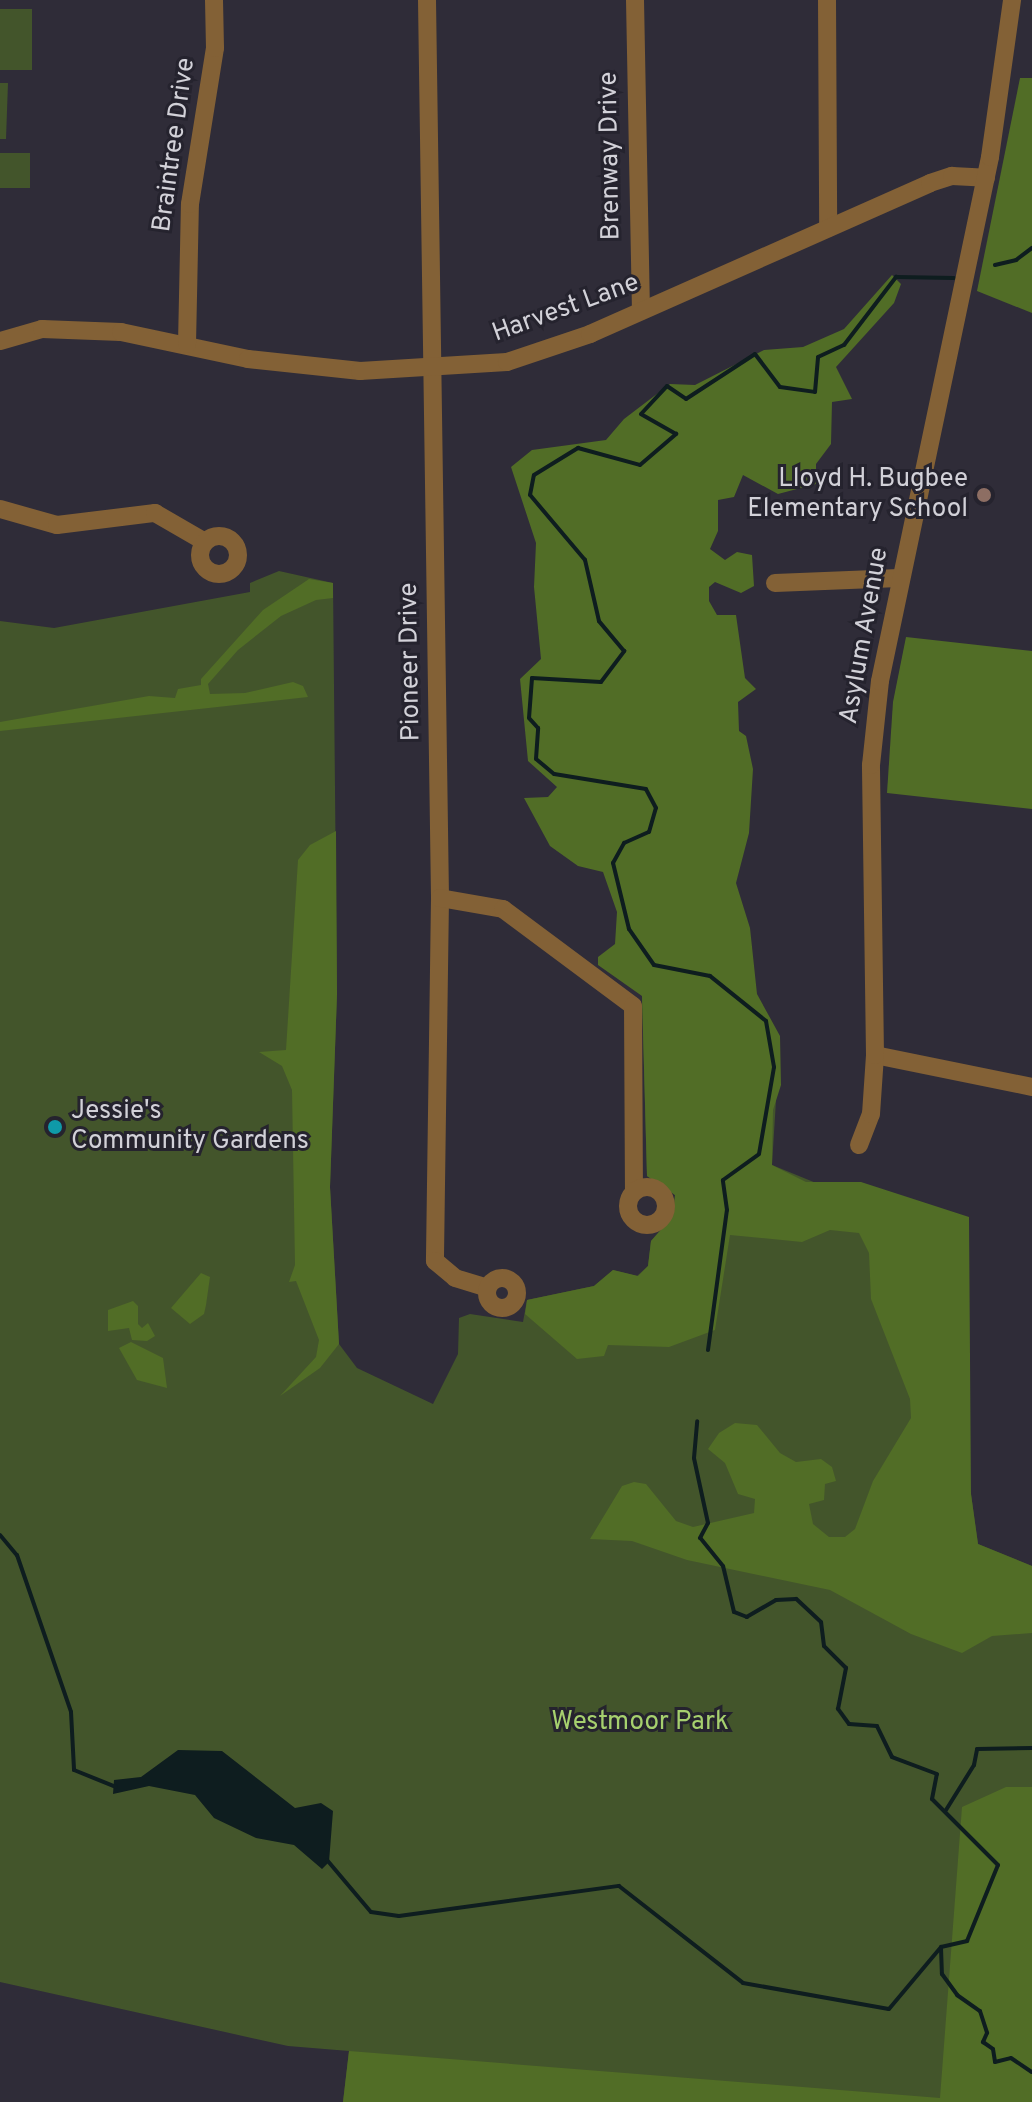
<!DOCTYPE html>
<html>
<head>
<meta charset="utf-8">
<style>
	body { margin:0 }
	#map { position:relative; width:1032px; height:2102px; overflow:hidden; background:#2f2c38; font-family:Overpass,sans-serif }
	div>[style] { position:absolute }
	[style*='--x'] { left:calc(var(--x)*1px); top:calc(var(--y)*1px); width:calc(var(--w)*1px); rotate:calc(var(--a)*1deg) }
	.green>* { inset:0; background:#43552b }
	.forest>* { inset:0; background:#516d26 }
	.water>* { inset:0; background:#0e1d1f }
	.stream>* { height:4px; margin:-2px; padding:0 2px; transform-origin:2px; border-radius:2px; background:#0e1d1f }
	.minor>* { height:18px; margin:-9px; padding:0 9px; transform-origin:9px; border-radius:9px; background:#836136 }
	.minor>.ring { margin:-9px; padding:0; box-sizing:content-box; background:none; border:18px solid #836136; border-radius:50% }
	.dots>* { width:22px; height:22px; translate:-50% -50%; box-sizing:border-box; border:4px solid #25232e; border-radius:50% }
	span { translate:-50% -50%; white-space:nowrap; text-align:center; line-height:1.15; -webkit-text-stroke:6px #25232e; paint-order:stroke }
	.street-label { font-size:26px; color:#d2d1d8 }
	.poi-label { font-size:26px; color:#d2d1d8 }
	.right { translate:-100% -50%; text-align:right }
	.left { translate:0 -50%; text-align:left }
	.park-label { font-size:26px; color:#a6d06e }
</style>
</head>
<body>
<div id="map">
	<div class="green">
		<i style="clip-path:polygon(0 9px,32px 9px,32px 70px,0 70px)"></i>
		<i style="clip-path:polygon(0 83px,8px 83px,6px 139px,0 139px)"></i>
		<i style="clip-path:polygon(0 153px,30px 153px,30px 188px,0 188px)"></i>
		<i style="clip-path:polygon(279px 571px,333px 583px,337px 994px,330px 1187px,339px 1344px,357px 1368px,433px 1404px,458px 1354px,459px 1318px,470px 1314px,523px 1322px,527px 1300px,594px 1286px,613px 1270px,637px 1276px,648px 1266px,651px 1241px,673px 1216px,675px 1195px,647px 1176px,642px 996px,780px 1036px,772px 1165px,821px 1185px,861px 1182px,971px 1494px,978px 1544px,1032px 1566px,1032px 2102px,343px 2102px,349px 2051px,288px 2046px,0 1982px,0 621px,54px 628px,250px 592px,250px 583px)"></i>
	</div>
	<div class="forest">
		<i style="clip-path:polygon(1020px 78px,1032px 78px,1032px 313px,977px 291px)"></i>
		<i style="clip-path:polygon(892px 275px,901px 284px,894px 303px,836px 367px,852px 399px,832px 402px,831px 444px,816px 464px,816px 484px,778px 494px,743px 475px,734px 497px,718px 500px,718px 531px,710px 549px,725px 560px,737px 552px,752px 555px,754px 586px,741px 593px,715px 582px,709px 587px,709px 601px,717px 615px,736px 615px,745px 678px,756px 689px,738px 702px,739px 731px,746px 736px,753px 769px,749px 833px,736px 883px,750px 928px,757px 994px,780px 1036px,781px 1085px,773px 1110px,772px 1165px,806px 1182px,861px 1182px,969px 1217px,971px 1494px,978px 1544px,1032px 1566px,1032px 1633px,992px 1636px,962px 1653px,911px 1634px,830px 1590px,687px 1560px,632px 1541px,590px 1539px,622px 1486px,634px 1482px,646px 1484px,676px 1521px,693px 1527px,754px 1513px,755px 1499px,738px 1494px,725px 1463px,708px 1449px,719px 1433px,735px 1423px,757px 1425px,780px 1453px,796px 1462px,821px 1459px,832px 1467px,836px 1481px,825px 1484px,824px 1500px,809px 1504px,813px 1524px,829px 1537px,845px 1537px,855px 1529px,873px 1481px,911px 1418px,910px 1399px,871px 1299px,869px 1253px,859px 1233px,830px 1230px,802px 1242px,730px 1235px,715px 1330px,669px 1347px,608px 1345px,604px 1356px,577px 1359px,525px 1314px,527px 1300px,594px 1286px,613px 1270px,638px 1276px,648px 1266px,651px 1241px,673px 1216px,675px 1195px,647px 1176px,642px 996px,598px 965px,598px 957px,615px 944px,617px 912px,603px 872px,578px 866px,550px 846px,524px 798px,548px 797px,557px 787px,528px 761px,520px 679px,541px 659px,534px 587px,536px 543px,511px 467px,532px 450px,606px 440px,624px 419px,670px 384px,695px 385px,764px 350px,803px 347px,844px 329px)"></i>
		<i style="clip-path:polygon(309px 579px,333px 583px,333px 598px,316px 600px,281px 616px,238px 650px,208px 684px,210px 694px,245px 693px,293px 682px,303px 686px,308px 697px,0 731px,0 722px,149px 696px,175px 698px,178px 689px,201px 685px,201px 679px,263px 610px)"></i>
		<i style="clip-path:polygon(906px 637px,1032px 651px,1032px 809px,887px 793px,893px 702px)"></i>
		<i style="clip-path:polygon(336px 831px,337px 994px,330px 1187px,339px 1344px,320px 1368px,280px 1396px,316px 1357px,319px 1340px,296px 1281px,289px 1282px,295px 1265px,292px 1090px,282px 1066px,259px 1052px,286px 1050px,298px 860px,310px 845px)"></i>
		<i style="clip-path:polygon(201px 1273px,210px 1277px,206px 1305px,204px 1314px,190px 1324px,171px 1308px)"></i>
		<i style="clip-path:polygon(133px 1301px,138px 1306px,138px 1324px,142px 1328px,148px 1323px,155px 1336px,147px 1341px,132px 1340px,129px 1328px,108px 1331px,108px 1310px)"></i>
		<i style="clip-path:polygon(131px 1342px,163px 1358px,167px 1388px,137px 1380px,119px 1348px)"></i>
		<i style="clip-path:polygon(1006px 1787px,1032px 1787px,1032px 2102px,343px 2102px,349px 2051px,940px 2098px,962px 1807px)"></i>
	</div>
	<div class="water">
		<i style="clip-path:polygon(178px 1750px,222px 1751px,295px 1808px,321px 1803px,333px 1811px,329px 1862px,322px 1869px,294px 1845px,256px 1838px,214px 1818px,195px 1795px,149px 1786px,113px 1794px,114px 1780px,141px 1777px)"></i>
	</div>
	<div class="stream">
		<i style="--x:995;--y:265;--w:22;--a:-13"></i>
		<i style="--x:1016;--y:260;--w:20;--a:-37"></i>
		<i style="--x:708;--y:1350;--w:141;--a:-82.3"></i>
		<i style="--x:727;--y:1210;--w:30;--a:-98"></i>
		<i style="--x:723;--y:1180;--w:44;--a:-35.8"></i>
		<i style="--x:759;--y:1154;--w:88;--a:-80.2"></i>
		<i style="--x:774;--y:1067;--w:47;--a:-99.9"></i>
		<i style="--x:766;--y:1021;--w:72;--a:-141.2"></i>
		<i style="--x:710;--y:976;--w:57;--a:-168.9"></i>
		<i style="--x:654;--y:965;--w:44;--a:-124.8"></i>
		<i style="--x:629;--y:929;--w:68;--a:-103.6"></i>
		<i style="--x:613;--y:863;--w:23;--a:-61"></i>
		<i style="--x:624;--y:843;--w:27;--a:-24"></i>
		<i style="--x:649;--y:832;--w:25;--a:-74"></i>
		<i style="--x:656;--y:808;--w:21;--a:-118"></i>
		<i style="--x:646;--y:789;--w:93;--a:-170.7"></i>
		<i style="--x:554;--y:774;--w:23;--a:-140"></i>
		<i style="--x:536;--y:759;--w:31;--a:-86"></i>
		<i style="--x:538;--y:728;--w:13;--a:-132"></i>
		<i style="--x:529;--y:718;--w:40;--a:-85.7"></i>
		<i style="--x:532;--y:678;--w:69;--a:3.3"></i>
		<i style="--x:601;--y:682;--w:39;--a:-53"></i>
		<i style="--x:624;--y:651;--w:39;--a:-130"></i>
		<i style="--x:599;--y:621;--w:63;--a:-102.9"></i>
		<i style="--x:585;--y:560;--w:85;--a:-130.2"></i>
		<i style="--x:530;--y:495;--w:20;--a:-79"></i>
		<i style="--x:534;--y:475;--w:52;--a:-31.5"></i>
		<i style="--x:578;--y:448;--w:64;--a:15.3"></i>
		<i style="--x:640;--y:465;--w:48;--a:-40.7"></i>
		<i style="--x:676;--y:434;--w:40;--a:-150.3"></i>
		<i style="--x:641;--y:414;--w:38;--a:-47"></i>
		<i style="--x:667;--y:386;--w:23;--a:34"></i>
		<i style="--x:686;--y:399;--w:82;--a:-33.1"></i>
		<i style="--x:755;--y:354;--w:41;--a:52.9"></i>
		<i style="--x:780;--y:387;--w:35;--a:8"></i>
		<i style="--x:815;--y:392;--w:35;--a:-85"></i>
		<i style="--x:818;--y:357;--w:29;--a:-25"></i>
		<i style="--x:844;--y:345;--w:86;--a:-52.6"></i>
		<i style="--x:896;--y:277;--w:58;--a:1"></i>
		<i style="--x:0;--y:1535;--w:26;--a:50"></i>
		<i style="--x:17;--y:1555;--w:166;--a:71"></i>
		<i style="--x:71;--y:1712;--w:58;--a:87"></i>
		<i style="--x:74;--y:1770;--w:45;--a:22"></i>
		<i style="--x:946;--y:1810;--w:53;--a:-58.1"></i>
		<i style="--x:974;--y:1765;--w:16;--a:-79"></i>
		<i style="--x:977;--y:1749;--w:55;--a:-1"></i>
		<i style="--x:327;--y:1860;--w:68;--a:49.8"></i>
		<i style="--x:371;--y:1912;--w:28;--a:8"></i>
		<i style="--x:399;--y:1916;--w:222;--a:-7.8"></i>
		<i style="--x:619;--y:1886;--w:157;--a:38"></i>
		<i style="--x:743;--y:1983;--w:148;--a:10.1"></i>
		<i style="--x:889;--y:2009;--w:81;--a:-50"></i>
		<i style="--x:941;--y:1947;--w:27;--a:-13"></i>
		<i style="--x:967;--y:1941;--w:82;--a:-67.8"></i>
		<i style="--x:998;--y:1865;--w:93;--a:-135"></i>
		<i style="--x:932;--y:1799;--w:25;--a:-79"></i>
		<i style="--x:937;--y:1774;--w:48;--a:-159.3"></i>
		<i style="--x:892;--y:1757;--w:34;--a:-116"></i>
		<i style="--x:877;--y:1726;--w:28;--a:-176"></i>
		<i style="--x:849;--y:1724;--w:19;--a:-126"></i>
		<i style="--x:838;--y:1709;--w:42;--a:-79"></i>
		<i style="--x:846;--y:1668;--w:31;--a:-135"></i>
		<i style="--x:824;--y:1646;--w:24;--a:-97"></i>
		<i style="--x:821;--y:1622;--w:34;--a:-137"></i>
		<i style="--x:796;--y:1599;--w:20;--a:177"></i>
		<i style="--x:776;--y:1600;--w:34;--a:150"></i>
		<i style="--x:747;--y:1617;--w:14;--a:-159"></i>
		<i style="--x:734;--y:1612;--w:47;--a:-103.4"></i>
		<i style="--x:723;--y:1566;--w:36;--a:-129"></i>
		<i style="--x:700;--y:1538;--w:17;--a:-62"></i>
		<i style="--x:708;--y:1523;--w:66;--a:-102.2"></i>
		<i style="--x:694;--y:1458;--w:37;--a:-85"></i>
		<i style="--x:941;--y:1948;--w:26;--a:88"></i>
		<i style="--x:942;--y:1974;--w:26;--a:54"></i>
		<i style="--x:957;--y:1995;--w:28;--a:35"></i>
		<i style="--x:980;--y:2011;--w:23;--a:72"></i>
		<i style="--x:987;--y:2033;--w:10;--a:114"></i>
		<i style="--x:983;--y:2042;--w:12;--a:35"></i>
		<i style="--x:993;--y:2049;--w:13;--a:81"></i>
		<i style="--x:995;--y:2062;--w:16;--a:-14"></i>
		<i style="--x:1011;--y:2058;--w:25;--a:34"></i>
	</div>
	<div class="minor">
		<i style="--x:427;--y:0;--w:898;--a:89.17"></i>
		<i style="--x:440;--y:898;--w:363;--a:90.8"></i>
		<i style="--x:435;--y:1261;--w:26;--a:40"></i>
		<i style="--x:455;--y:1278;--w:34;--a:17"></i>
		<i style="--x:635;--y:0;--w:311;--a:88.9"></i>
		<i style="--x:827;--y:0;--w:228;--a:89.7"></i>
		<i style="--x:0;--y:341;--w:44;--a:-15.9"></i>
		<i style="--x:42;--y:329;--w:79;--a:2.2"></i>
		<i style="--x:121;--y:332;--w:130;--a:12"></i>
		<i style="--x:248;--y:359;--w:113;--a:6.1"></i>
		<i style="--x:360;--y:371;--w:147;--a:-3.5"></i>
		<i style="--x:507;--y:362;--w:88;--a:-18.6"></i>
		<i style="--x:590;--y:334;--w:372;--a:-23.9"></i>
		<i style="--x:930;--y:183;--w:23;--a:-18"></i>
		<i style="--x:952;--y:176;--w:34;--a:3"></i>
		<i style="--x:187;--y:344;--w:140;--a:-88.8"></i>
		<i style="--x:190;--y:204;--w:158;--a:-80.9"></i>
		<i style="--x:215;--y:48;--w:48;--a:-91.2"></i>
		<i style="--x:0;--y:509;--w:59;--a:15.7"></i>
		<i style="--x:57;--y:525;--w:99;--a:-7"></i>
		<i style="--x:155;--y:513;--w:58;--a:30.1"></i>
		<i class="ring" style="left:200px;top:536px;width:20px;height:20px"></i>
		<i style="--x:775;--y:583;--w:124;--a:-2.3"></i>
		<i style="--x:440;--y:898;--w:64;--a:9.9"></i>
		<i style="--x:503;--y:909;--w:162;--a:36.7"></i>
		<i style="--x:633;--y:1006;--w:186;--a:89.7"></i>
		<i style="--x:875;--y:1055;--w:160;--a:11.5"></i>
		<i style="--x:859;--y:1145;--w:33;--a:-69"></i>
		<i style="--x:871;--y:1114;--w:59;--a:-86.1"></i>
		<i style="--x:875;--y:1055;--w:290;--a:-90.8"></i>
		<i style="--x:871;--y:765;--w:84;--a:-83.9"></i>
		<i style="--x:880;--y:681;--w:535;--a:-78.14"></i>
		<i style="--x:990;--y:157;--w:159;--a:-82"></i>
		<i class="ring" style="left:628px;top:1187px;width:20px;height:20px"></i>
		<i class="ring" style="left:487px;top:1278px;width:12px;height:12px"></i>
	</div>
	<div class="dots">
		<i style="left:984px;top:495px;background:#8d6e63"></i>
		<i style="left:55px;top:1127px;background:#0f9aa8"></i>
	</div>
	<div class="street-label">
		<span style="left:175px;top:145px;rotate:-82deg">Braintree Drive</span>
		<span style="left:611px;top:156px;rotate:-91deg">Brenway Drive</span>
		<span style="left:566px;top:309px;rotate:-20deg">Harvest Lane</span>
		<span style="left:865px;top:636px;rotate:-80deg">Asylum Avenue</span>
		<span style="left:411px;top:662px;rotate:-91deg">Pioneer Drive</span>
	</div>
	<div class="poi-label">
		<span class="right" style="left:968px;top:495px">Lloyd H. Bugbee<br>Elementary School</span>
		<span class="left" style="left:71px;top:1127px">Jessie's<br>Community Gardens</span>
	</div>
	<div class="park-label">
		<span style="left:640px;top:1723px">Westmoor Park</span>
	</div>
</div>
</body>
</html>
